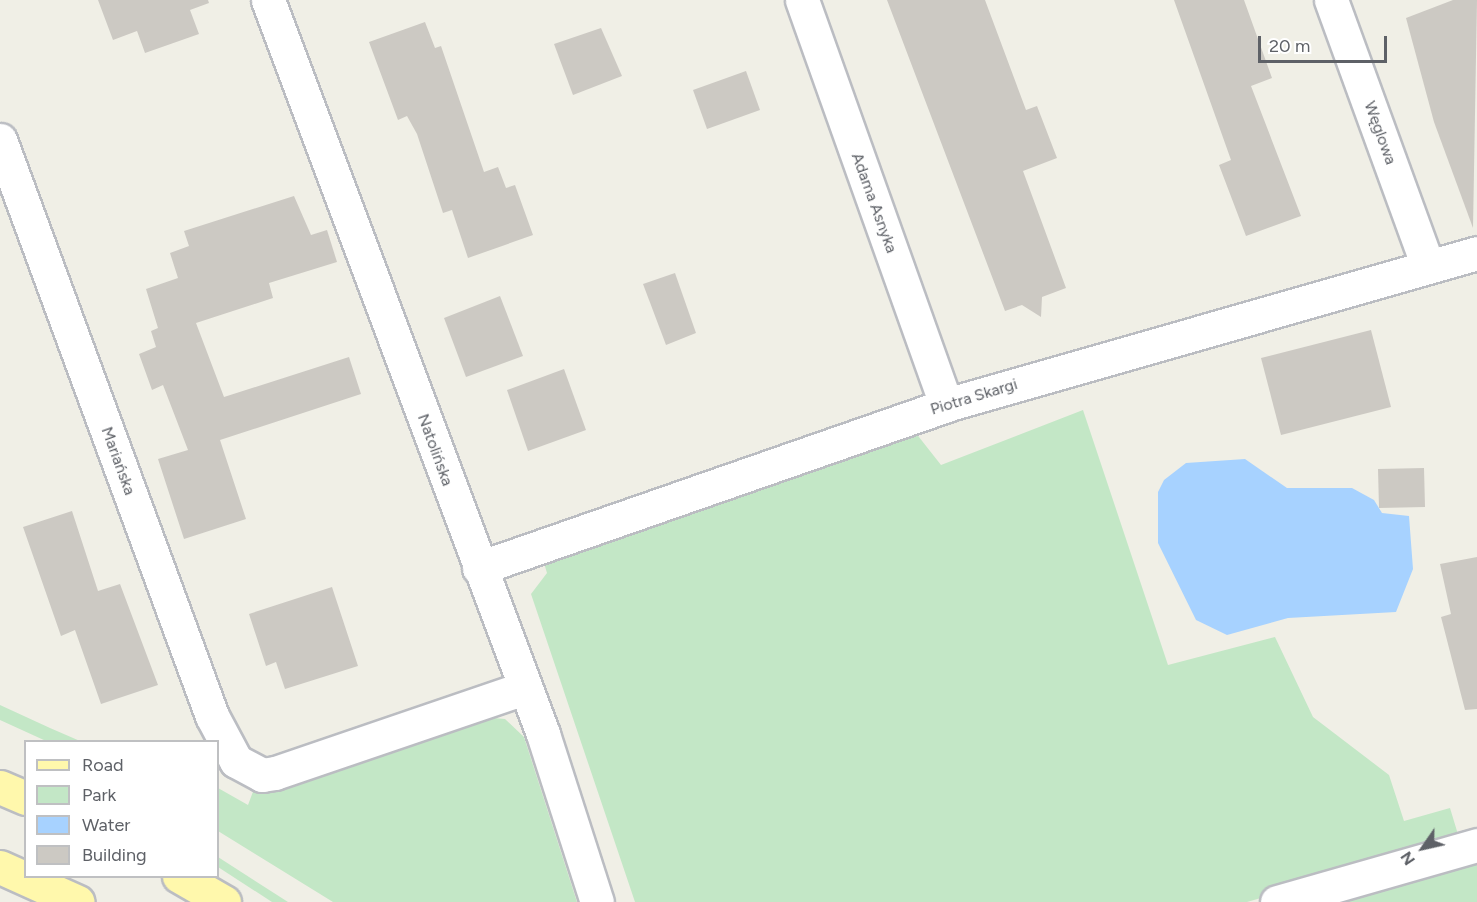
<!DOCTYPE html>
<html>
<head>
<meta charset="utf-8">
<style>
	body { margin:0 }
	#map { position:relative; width:1477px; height:902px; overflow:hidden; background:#f0efe6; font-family:Figtree,sans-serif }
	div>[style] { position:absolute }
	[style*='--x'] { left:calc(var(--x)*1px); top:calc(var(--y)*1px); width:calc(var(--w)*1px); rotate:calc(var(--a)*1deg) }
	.green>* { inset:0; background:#c3e7c6 }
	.water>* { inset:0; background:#a7d2ff }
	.building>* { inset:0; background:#ccc9c3 }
	.roads { filter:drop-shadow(2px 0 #bbbdc2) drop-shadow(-2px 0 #bbbdc2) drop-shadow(0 2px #bbbdc2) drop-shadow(0 -2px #bbbdc2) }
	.minor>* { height:33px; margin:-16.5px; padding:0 16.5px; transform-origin:16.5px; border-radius:16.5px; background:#fff }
	.major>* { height:33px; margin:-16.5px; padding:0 16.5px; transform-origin:16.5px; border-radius:16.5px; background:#fff8ac }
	span { translate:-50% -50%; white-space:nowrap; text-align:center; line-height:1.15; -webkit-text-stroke:4.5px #fff; paint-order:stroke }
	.street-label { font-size:16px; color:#5e6167 }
	.legend { position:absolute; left:24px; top:740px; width:195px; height:138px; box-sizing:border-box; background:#fff; border:2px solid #bfc0c2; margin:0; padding:8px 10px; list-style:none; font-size:18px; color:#5e6167 }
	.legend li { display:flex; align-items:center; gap:12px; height:30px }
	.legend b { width:30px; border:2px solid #bfc0c2 }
	.north { position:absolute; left:1393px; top:818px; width:60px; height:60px; -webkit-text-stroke:4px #fff; paint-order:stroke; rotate:236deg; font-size:16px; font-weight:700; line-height:24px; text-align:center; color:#5e6167 }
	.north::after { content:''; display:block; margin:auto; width:21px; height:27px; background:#5e6167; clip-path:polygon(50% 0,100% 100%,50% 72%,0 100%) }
	.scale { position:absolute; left:1258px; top:36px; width:129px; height:27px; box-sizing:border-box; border:3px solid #5e6167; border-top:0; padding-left:8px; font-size:18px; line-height:21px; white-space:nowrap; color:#5e6167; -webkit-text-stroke:4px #fff; paint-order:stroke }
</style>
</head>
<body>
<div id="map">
	<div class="green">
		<i style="clip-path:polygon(1083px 410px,1168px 665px,1275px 637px,1313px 717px,1389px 775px,1404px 821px,1450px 808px,1460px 841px,1247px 902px,635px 902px,531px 594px,547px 573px,544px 563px,915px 432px,941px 465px)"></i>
		<i style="clip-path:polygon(0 705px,50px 728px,80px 741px,46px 741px,0 720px)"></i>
		<i style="clip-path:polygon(482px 717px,505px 719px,524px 737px,577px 902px,333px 902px,218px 831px,218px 788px,248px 805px,254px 789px)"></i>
		<i style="clip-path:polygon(1477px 855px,1477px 902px,1312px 902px)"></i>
		<i style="clip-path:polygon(218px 857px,288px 902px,272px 902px,218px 867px)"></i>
	</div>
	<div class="water">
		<i style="clip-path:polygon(1245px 459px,1287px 488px,1352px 488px,1374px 500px,1382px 513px,1409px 516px,1413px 569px,1396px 612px,1288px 618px,1227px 635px,1196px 620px,1158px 543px,1158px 492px,1164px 480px,1186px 463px)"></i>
	</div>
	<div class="building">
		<i style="clip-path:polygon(98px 0,208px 0,209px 3px,190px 10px,199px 34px,145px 53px,137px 31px,113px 40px)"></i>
		<i style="clip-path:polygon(887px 0,985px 0,1026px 110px,1037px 106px,1057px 158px,1023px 171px,1066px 288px,1042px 297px,1041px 317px,1022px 305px,1005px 311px)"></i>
		<i style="clip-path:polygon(1174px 0,1244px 0,1272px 78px,1251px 86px,1301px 216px,1246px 236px,1219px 165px,1231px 160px)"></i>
		<i style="clip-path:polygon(1453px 0,1477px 0,1473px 228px,1434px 122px,1406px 18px)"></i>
		<i style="clip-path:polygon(425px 22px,435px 48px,441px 46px,484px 172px,498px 167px,506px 188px,515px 185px,533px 235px,468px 258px,452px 210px,443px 213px,417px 134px,407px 116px,398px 120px,369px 42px)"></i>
		<i style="clip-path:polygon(601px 28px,622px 76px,573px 95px,554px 44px)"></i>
		<i style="clip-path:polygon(746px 71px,760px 110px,707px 129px,693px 90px)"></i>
		<i style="clip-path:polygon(294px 196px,311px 235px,327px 230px,337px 262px,269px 283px,273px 298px,196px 323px,224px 397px,349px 357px,361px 394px,220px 440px,246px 519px,184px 539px,158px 459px,188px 450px,163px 385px,152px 390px,139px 354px,156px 347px,151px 331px,158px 328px,146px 289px,178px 278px,170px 253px,189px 246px,184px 231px)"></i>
		<i style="clip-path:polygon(675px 273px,696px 333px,666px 345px,643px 284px)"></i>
		<i style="clip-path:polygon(500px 296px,523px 356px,466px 377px,444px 318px)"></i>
		<i style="clip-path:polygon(1371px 330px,1391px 407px,1281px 435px,1261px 358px)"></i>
		<i style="clip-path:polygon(564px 369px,586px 430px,528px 451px,507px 390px)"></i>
		<i style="clip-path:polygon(1424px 468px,1425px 507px,1379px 508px,1378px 469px)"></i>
		<i style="clip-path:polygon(72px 511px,98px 591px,120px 584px,158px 685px,101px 704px,75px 630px,61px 636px,23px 527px)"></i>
		<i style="clip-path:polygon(1477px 557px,1477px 709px,1465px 710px,1441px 617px,1451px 614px,1440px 564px)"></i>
		<i style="clip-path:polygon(332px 587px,358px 666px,285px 689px,276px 662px,266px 666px,249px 614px)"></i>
	</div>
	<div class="roads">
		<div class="minor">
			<i style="--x:268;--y:0;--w:784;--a:69.46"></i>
			<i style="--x:543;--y:734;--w:176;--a:72.2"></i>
			<i style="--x:802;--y:0;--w:430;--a:70.4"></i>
			<i style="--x:1331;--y:0;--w:283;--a:70"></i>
			<i style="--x:0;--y:140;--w:614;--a:69.79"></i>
			<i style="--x:212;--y:716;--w:51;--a:61.9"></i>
			<i style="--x:236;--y:761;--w:30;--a:28"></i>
			<i style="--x:262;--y:775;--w:13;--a:-9"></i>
			<i style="--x:275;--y:773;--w:263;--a:-18.8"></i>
			<i style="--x:479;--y:568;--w:495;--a:-19.2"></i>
			<i style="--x:946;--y:405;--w:552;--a:-15.97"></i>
			<i style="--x:1277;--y:902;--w:208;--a:-15.9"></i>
		</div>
		<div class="major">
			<i style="--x:0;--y:787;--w:28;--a:23"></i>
			<i style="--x:0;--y:867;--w:85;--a:24.2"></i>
			<i style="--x:179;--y:876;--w:52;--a:30"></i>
		</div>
	</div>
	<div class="street-label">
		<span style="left:1380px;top:133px;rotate:70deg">Węglowa</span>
		<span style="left:874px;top:203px;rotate:70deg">Adama Asnyka</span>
		<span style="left:974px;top:397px;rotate:-17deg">Piotra Skargi</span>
		<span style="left:435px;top:450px;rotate:70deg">Natolińska</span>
		<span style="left:118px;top:461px;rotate:70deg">Mariańska</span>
	</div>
	<ul class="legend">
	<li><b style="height:8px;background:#fff8ac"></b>Road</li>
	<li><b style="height:16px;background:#c3e7c6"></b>Park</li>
	<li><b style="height:16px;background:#a7d2ff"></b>Water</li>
	<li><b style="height:16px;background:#ccc9c3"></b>Building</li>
	</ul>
	<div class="north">N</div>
	<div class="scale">20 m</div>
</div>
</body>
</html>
